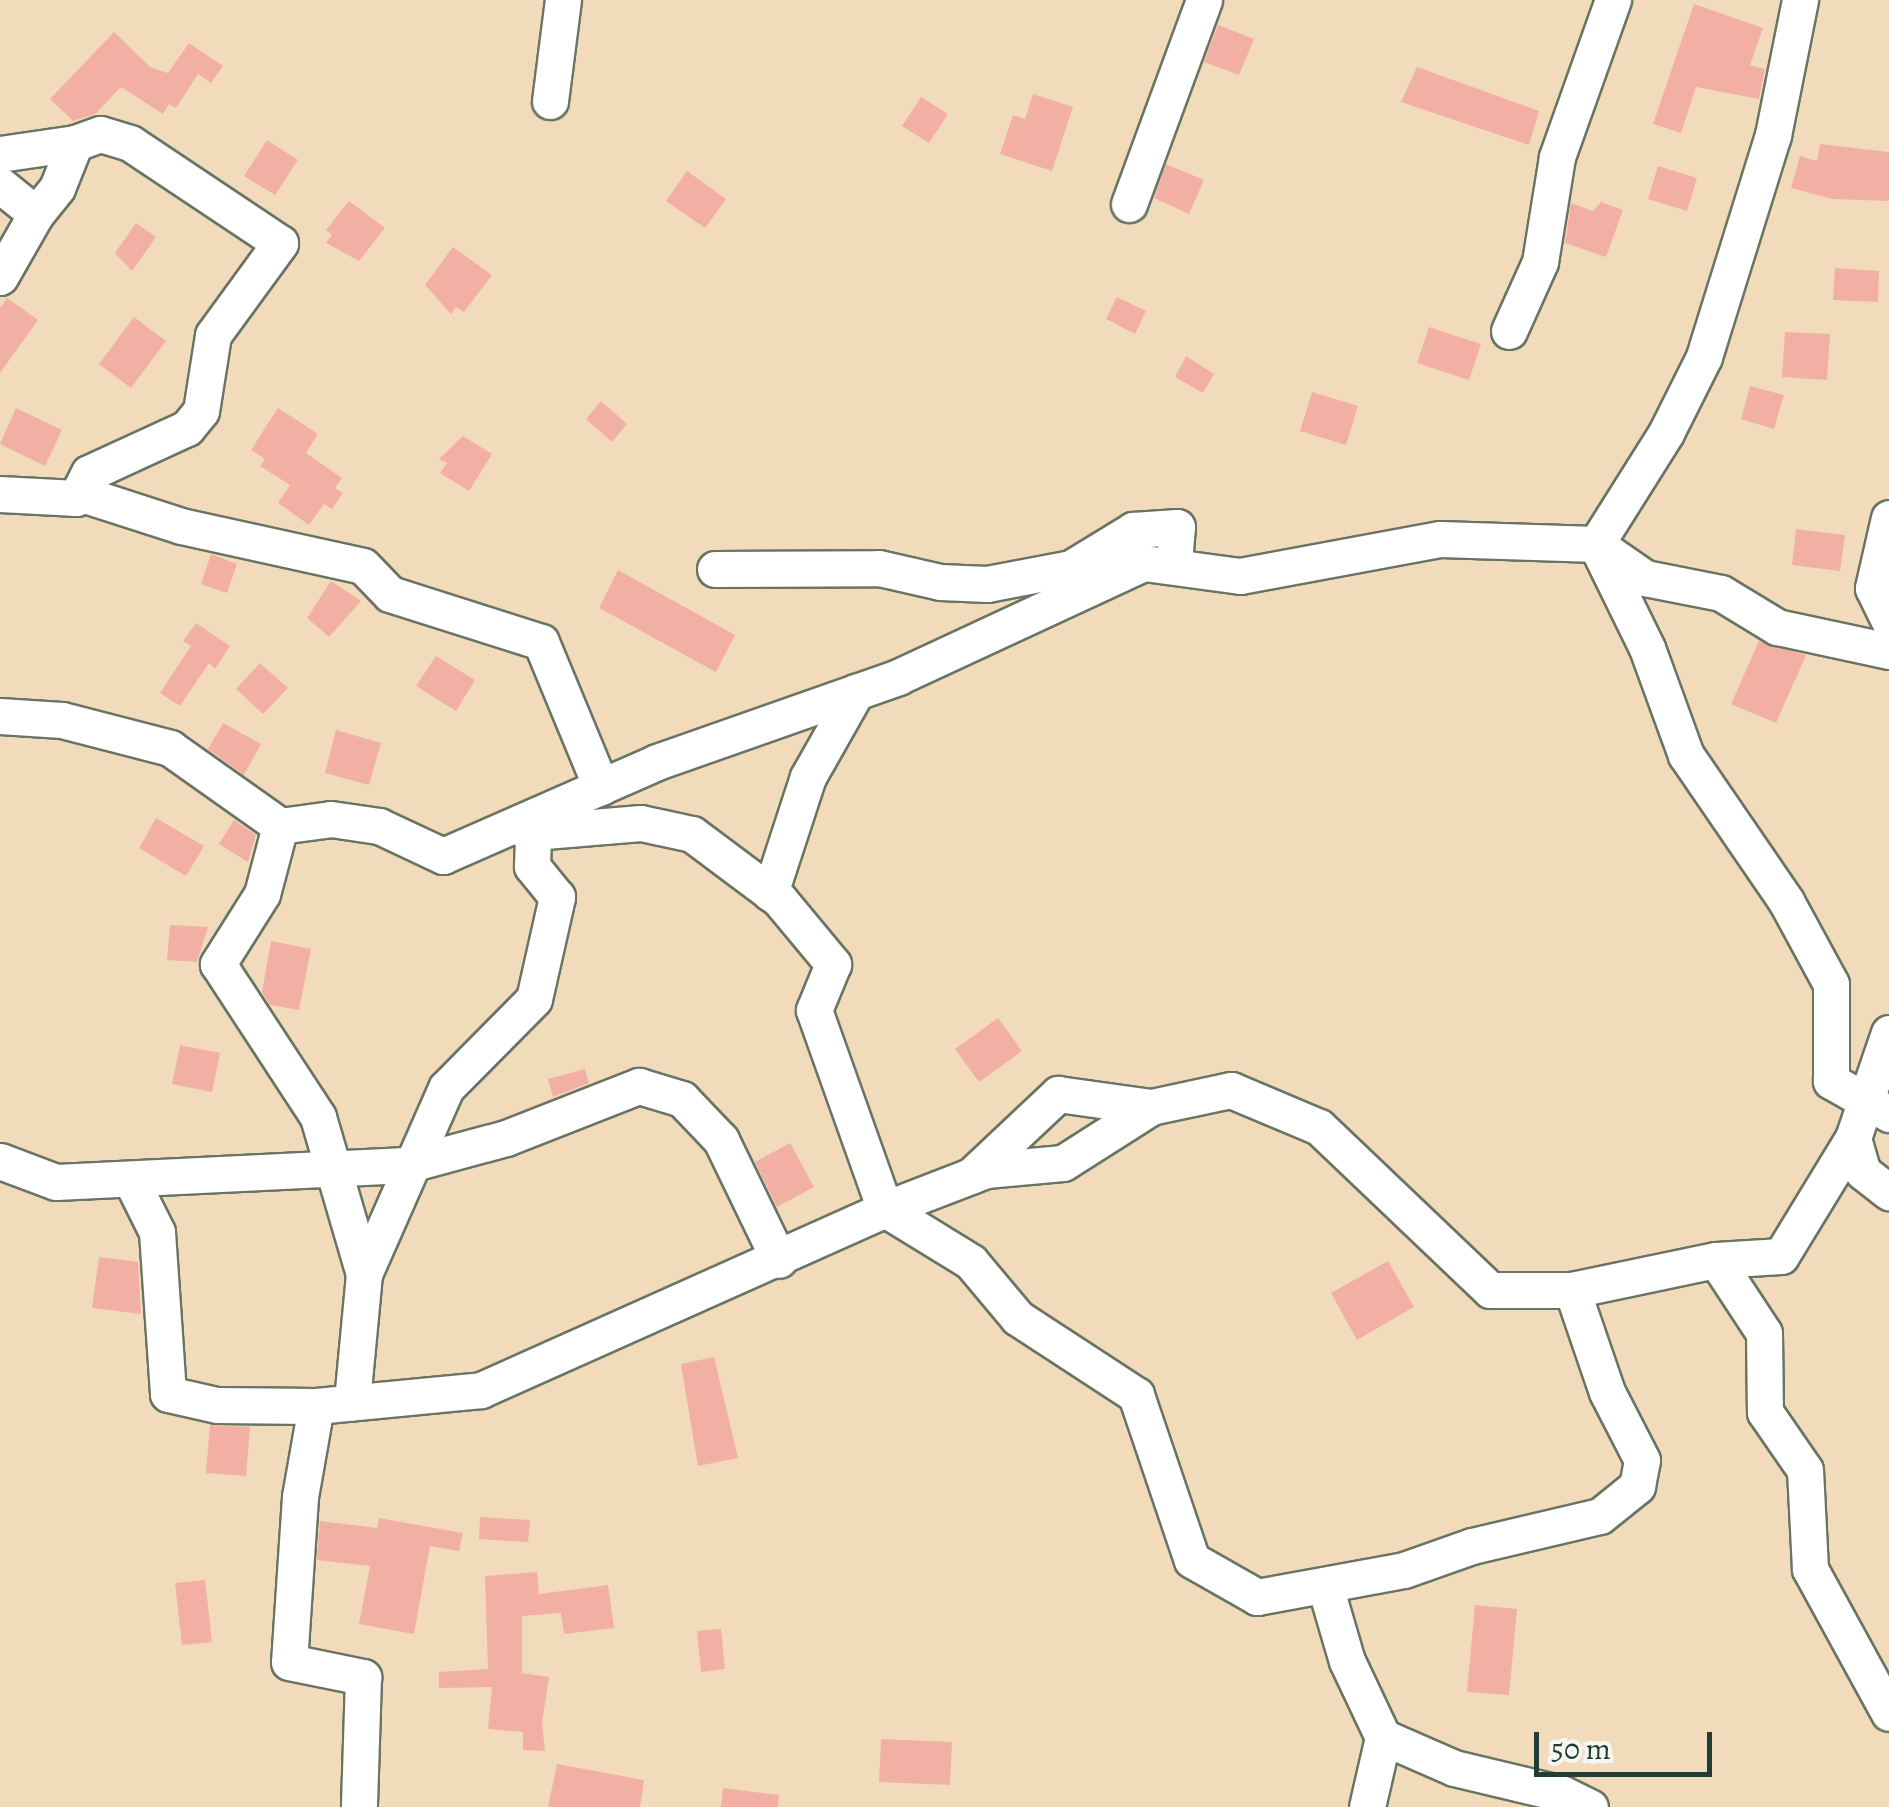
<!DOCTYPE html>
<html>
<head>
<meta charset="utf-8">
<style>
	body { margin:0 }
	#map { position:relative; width:1889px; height:1807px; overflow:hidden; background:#f2dbbb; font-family:Alegreya,serif }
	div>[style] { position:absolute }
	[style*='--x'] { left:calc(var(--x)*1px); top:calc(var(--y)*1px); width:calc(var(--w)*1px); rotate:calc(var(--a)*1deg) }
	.building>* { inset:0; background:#f2b0a5 }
	.roads { filter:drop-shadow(2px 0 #697463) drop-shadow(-2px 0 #697463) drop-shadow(0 2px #697463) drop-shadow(0 -2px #697463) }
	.minor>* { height:35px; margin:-17.5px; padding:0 17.5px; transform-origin:17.5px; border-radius:17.5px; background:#fff }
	span { translate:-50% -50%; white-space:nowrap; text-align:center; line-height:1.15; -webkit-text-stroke:10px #f6f6f2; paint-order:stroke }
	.scale { position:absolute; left:1534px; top:1732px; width:178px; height:45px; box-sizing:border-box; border:5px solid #1f3d34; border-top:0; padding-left:12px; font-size:30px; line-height:35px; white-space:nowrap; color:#1f3d34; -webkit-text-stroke:8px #f6f6f2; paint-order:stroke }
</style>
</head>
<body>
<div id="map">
	<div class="building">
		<i style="clip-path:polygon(1694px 4px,1763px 28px,1750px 65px,1765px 69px,1759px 99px,1696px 87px,1681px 133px,1653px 124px)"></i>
		<i style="clip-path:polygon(1218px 25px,1254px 39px,1239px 75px,1204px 62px)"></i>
		<i style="clip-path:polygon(114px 32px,150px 67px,168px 73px,189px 43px,223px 66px,211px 83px,198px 74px,176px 108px,169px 104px,163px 114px,121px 87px,95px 114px,73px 121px,50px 99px)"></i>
		<i style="clip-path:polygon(1417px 67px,1539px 111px,1529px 145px,1401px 102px)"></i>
		<i style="clip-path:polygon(1033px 94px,1073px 107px,1052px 171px,1000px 154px,1013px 115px,1025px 119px)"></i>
		<i style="clip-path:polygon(921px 97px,948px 114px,929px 143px,902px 126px)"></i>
		<i style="clip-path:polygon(267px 140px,298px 160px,275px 195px,244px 176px)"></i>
		<i style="clip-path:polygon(1820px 144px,1889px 152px,1889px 201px,1833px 199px,1791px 188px,1800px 156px,1817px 161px)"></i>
		<i style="clip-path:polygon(1166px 164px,1204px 180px,1189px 214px,1154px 198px)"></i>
		<i style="clip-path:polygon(1658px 166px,1697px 178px,1687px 211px,1648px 199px)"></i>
		<i style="clip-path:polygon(687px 171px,726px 199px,705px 228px,666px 201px)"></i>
		<i style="clip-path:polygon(349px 201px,385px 228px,359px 261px,326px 243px,332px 235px,326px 230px)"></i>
		<i style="clip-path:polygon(1601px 202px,1623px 210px,1606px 257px,1565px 243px,1571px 203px,1593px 211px)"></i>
		<i style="clip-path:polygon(136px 223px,156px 237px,132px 271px,115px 253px)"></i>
		<i style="clip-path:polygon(453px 247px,492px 275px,464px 312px,456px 307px,451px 314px,425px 285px)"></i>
		<i style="clip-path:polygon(1835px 268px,1879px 271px,1878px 302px,1833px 300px)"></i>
		<i style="clip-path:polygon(1117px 297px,1146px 311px,1135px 334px,1106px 319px)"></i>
		<i style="clip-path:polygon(7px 298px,38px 320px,0 373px,0 308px)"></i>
		<i style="clip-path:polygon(134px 317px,166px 341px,131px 388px,99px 364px)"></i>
		<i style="clip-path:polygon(1429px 327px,1481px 344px,1469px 380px,1417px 363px)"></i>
		<i style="clip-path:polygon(1785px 332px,1830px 334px,1827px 380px,1782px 377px)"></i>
		<i style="clip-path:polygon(1186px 356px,1214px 374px,1203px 393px,1175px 377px)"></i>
		<i style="clip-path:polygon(1750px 386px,1784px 395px,1774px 429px,1741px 419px)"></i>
		<i style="clip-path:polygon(1312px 392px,1358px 406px,1346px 445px,1300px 431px)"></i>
		<i style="clip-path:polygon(601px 401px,627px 424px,612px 442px,586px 419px)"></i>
		<i style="clip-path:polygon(16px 408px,62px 430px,45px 466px,0 444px)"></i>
		<i style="clip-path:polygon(278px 408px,318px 434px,306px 453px,342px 478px,335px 488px,343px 493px,332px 509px,324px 504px,309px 525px,278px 503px,290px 485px,260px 466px,265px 459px,251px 450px)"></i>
		<i style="clip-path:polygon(463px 436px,492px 454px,469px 491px,440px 473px,447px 463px,439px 459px)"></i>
		<i style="clip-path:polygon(1796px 529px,1845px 535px,1840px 571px,1792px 565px)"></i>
		<i style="clip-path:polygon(211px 554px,237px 564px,227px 593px,201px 584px)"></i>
		<i style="clip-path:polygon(618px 570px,735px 635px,716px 672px,599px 608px)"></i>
		<i style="clip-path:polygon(331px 581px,361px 601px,329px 637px,307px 618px)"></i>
		<i style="clip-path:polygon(196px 623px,230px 646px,215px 669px,209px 663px,180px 706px,160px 693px,191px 646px,183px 641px)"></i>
		<i style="clip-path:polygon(1759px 641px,1806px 655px,1776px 723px,1731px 704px)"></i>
		<i style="clip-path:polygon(436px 656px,475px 680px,456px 711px,416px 686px)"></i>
		<i style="clip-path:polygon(260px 663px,288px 688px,263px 714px,236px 689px)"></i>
		<i style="clip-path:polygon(223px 723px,261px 744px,244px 775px,208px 749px)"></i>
		<i style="clip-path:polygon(336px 730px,381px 743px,369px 785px,325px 773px)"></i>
		<i style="clip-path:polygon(156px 818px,204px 846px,186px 876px,139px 848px)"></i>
		<i style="clip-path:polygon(234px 820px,256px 835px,248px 862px,219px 844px)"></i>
		<i style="clip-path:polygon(170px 925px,208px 927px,197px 962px,167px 960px)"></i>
		<i style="clip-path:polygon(271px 941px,311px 949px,299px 1010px,270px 1005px,262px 992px)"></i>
		<i style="clip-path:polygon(998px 1018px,1022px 1051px,979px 1082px,955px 1049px)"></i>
		<i style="clip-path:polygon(180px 1045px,220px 1053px,212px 1092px,172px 1084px)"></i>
		<i style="clip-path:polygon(585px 1069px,589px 1083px,553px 1097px,548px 1079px)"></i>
		<i style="clip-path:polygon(790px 1143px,814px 1187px,777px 1207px,755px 1162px)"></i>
		<i style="clip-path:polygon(99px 1257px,138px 1262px,141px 1314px,92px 1308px)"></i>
		<i style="clip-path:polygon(1388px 1261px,1414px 1307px,1357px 1340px,1331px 1293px)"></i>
		<i style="clip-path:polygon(714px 1357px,738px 1458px,698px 1466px,681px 1364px)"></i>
		<i style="clip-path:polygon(210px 1425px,250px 1427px,246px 1476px,206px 1473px)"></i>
		<i style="clip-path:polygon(480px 1517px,530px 1520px,528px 1542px,479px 1539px)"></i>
		<i style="clip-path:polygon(379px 1518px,463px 1533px,459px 1551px,430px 1546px,414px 1634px,359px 1624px,370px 1566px,317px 1560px,320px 1521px,377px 1528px)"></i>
		<i style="clip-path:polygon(537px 1572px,539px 1594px,608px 1585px,614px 1628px,564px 1634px,561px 1613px,522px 1616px,522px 1673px,549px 1677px,542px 1723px,545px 1751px,523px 1750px,523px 1732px,488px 1729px,492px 1687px,439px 1688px,439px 1672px,488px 1669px,485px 1576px)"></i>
		<i style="clip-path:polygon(205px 1580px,212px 1642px,182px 1645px,175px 1583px)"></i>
		<i style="clip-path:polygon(1475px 1605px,1517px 1609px,1509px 1695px,1467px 1692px)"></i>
		<i style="clip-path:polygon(721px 1629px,725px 1669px,701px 1672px,697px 1631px)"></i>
		<i style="clip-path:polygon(881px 1739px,952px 1742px,950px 1785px,879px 1782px)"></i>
		<i style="clip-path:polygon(557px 1764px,644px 1780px,640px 1807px,548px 1807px)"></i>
		<i style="clip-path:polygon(723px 1788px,779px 1795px,778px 1807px,721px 1807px)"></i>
	</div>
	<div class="roads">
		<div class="minor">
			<i style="--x:1800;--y:0;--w:138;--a:101.3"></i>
			<i style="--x:1773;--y:135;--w:232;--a:107.3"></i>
			<i style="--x:1704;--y:357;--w:85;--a:116.6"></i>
			<i style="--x:1666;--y:433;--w:131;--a:122.2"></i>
			<i style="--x:1596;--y:544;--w:116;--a:63.9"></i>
			<i style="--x:1647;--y:648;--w:114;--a:70"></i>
			<i style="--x:1686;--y:755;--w:177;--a:55.6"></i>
			<i style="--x:1786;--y:901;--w:94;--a:61.5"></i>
			<i style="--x:1831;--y:984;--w:97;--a:90"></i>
			<i style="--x:1831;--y:1081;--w:67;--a:29.6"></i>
			<i style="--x:550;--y:101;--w:102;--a:-82.7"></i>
			<i style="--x:0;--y:154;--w:76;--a:-8.3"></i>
			<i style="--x:75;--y:143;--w:48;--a:111.8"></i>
			<i style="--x:57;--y:188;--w:33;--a:129"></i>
			<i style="--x:36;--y:214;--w:46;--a:-141.1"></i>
			<i style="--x:1129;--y:204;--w:217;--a:-69.8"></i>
			<i style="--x:0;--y:277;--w:73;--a:-60.3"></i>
			<i style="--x:1509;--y:331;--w:76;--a:-65.8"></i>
			<i style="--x:1540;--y:262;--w:106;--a:-80.8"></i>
			<i style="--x:1557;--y:157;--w:167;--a:-70.4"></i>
			<i style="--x:79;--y:493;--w:107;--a:17.9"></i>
			<i style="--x:181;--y:526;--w:186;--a:12.4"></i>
			<i style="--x:363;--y:566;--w:39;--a:46"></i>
			<i style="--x:390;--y:594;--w:158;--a:17.6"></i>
			<i style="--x:541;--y:642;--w:157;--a:67.5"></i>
			<i style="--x:0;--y:494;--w:76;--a:3"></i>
			<i style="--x:76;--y:498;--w:28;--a:-63"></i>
			<i style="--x:89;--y:473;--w:108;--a:-24.7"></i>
			<i style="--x:187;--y:428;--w:22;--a:-51"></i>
			<i style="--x:201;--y:411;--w:77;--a:-81"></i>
			<i style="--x:213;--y:335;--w:114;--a:-53.9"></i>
			<i style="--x:280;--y:243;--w:180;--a:-146.3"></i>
			<i style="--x:130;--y:143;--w:31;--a:-163"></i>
			<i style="--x:100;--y:134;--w:27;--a:160"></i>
			<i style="--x:1889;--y:518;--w:72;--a:102.9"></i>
			<i style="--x:1873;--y:588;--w:37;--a:64"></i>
			<i style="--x:715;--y:569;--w:164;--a:-0.3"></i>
			<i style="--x:879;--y:568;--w:63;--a:12.9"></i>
			<i style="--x:940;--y:582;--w:47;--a:2.4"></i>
			<i style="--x:987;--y:584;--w:86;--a:-10.8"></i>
			<i style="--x:1071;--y:568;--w:73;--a:-31.5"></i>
			<i style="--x:1133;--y:530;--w:44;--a:-3.9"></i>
			<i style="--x:1177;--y:527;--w:37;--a:95"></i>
			<i style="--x:0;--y:716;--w:62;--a:3.7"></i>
			<i style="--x:62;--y:720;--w:112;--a:14.5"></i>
			<i style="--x:170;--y:748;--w:135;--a:35.3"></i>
			<i style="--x:280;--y:826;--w:51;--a:-7.8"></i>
			<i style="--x:331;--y:819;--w:49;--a:8.3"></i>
			<i style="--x:379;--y:826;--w:71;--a:25.1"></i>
			<i style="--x:443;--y:856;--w:234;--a:-23.7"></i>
			<i style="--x:657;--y:762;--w:256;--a:-19.4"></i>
			<i style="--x:898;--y:677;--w:271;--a:-24.9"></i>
			<i style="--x:1144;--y:563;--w:97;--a:7.7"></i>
			<i style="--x:1240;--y:576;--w:203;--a:-10.5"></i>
			<i style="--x:1440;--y:539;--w:156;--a:1.8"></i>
			<i style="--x:1596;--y:544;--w:60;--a:34.8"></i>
			<i style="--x:1645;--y:578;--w:77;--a:11.2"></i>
			<i style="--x:1721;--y:593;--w:66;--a:31.3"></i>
			<i style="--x:1777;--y:627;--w:115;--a:12.1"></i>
			<i style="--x:280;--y:826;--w:70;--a:104.8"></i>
			<i style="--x:262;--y:894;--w:83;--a:122.2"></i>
			<i style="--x:218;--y:964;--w:183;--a:56.8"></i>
			<i style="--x:318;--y:1117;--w:164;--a:73.7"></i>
			<i style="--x:364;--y:1274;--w:129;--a:95.4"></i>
			<i style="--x:515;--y:826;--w:19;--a:18"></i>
			<i style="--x:533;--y:832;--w:108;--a:-4.8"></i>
			<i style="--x:641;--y:823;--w:52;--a:12.2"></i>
			<i style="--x:692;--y:834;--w:109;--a:36.8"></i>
			<i style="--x:779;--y:899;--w:85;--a:50.3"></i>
			<i style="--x:833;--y:964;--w:50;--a:112.4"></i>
			<i style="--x:814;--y:1010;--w:211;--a:70.4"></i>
			<i style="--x:885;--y:1209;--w:101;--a:31.6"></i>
			<i style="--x:971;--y:1262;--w:73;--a:50"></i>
			<i style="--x:1018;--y:1318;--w:141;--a:33.1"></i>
			<i style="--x:1136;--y:1395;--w:174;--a:71.3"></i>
			<i style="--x:1192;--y:1560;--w:75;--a:29.6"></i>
			<i style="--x:1257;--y:1597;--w:149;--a:-10.4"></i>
			<i style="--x:1404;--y:1570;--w:72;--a:-19.4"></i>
			<i style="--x:1472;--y:1546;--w:131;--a:-13.2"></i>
			<i style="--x:1600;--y:1516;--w:48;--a:-39"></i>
			<i style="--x:1637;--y:1486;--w:26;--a:-79"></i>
			<i style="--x:1642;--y:1460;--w:76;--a:-117.2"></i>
			<i style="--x:1607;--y:1392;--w:108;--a:-108.9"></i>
			<i style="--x:1572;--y:1290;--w:147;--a:-11.8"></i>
			<i style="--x:1716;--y:1260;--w:65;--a:-3.5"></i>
			<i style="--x:1781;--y:1256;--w:138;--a:-58.6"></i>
			<i style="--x:1853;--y:1138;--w:111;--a:-71.1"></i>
			<i style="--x:770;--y:893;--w:122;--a:-71.9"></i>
			<i style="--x:808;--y:777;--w:98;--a:-60.5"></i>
			<i style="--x:1853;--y:1138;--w:35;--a:74"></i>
			<i style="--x:1863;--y:1172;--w:33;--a:38"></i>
			<i style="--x:0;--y:1161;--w:60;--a:20.6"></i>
			<i style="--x:56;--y:1182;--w:350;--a:-2.8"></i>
			<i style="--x:406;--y:1165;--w:104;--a:-15.1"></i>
			<i style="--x:506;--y:1138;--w:143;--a:-21.4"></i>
			<i style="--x:639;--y:1086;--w:45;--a:16.8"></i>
			<i style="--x:682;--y:1099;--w:57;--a:46.4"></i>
			<i style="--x:721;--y:1140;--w:133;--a:64.2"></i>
			<i style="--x:971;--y:1176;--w:120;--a:-43.3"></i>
			<i style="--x:1058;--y:1094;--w:94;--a:8"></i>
			<i style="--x:132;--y:1182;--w:56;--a:63.4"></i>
			<i style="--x:157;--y:1232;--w:162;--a:86.1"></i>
			<i style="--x:168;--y:1394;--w:50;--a:12.7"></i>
			<i style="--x:217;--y:1405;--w:99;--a:0.6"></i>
			<i style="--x:316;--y:1406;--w:166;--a:-5.5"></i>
			<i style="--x:481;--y:1390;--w:443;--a:-24.1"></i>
			<i style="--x:885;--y:1209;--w:108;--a:-21.1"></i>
			<i style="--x:986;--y:1170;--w:77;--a:-5.2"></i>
			<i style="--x:1063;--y:1163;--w:104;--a:-32.5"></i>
			<i style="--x:1151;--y:1107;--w:82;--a:-12"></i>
			<i style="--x:1231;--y:1090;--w:95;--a:22.8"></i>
			<i style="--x:1319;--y:1127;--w:236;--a:43.6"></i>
			<i style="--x:1490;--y:1290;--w:82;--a:0"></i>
			<i style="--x:1716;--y:1260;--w:87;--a:56.7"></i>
			<i style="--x:1764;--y:1333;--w:79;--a:89.3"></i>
			<i style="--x:1765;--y:1412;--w:70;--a:55.4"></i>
			<i style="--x:1805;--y:1470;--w:99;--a:87.1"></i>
			<i style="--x:1810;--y:1569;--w:164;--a:61.3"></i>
			<i style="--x:364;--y:1274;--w:203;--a:-66.2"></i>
			<i style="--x:446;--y:1088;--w:125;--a:-45.3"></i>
			<i style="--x:534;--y:999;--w:105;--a:-77.3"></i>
			<i style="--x:557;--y:897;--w:40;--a:-129"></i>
			<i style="--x:532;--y:866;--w:34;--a:-88"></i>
			<i style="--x:316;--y:1406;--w:92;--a:100"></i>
			<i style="--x:300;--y:1497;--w:165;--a:93.8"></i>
			<i style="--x:289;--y:1662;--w:76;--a:11.5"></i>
			<i style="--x:363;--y:1677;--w:130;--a:91.8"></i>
			<i style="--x:1325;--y:1586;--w:78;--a:73.7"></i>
			<i style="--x:1347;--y:1661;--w:84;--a:64.7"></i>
			<i style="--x:1383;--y:1737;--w:77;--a:23.6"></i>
			<i style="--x:1454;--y:1768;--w:112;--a:13.4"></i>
			<i style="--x:1563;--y:1794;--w:30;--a:26"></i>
			<i style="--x:1367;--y:1807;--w:72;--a:-77.1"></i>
		</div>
	</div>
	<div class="scale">50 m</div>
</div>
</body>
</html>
